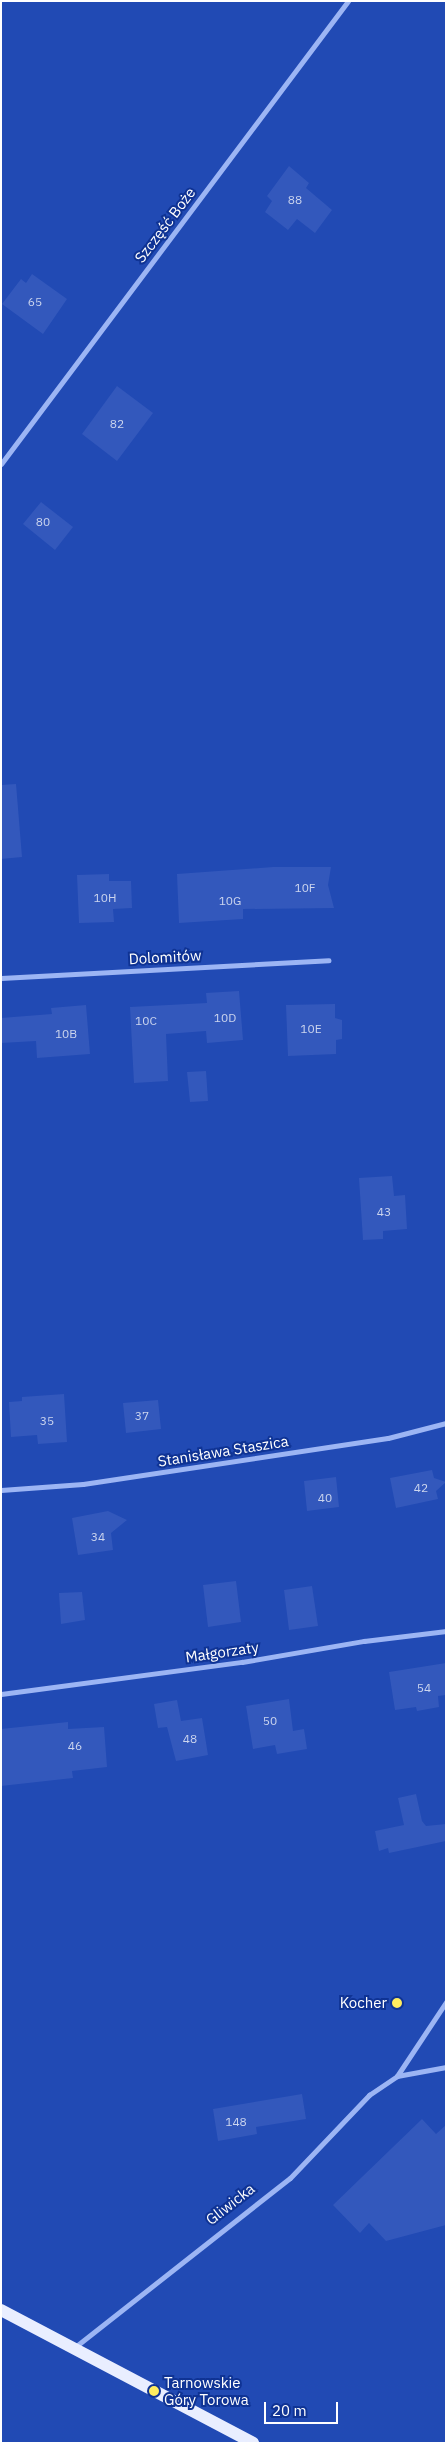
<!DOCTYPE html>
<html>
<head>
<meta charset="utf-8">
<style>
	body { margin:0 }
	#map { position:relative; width:447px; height:2444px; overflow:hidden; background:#0f3394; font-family:"IBM Plex Sans",sans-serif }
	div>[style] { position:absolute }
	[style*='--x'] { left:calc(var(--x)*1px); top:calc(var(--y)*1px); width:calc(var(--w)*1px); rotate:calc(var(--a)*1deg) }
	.green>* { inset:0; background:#214ab4 }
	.building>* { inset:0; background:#3358bc }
	.street>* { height:5px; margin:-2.5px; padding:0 2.5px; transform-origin:2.5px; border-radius:2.5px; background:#9cb5f4 }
	.primary>* { height:12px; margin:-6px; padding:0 6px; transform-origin:6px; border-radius:6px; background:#e9eeff }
	.dots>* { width:14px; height:14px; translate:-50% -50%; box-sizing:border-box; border:2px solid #0f3394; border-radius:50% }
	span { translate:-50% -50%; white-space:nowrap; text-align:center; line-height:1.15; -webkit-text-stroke:4px #0f3394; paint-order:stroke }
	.number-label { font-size:12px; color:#ccd5ee }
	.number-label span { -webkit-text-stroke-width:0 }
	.street-label { font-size:15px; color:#fff }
	.poi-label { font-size:15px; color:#fff }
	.right { translate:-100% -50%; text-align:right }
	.left { translate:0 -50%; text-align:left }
	.frame { position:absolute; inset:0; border:2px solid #fff; pointer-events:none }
	.scale { position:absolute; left:264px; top:2402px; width:74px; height:22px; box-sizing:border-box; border:2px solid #fff; border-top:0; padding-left:6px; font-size:15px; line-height:18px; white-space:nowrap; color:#fff; -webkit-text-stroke:4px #0f3394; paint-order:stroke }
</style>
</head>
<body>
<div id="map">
	<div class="green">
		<i style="clip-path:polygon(1px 1px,446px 1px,446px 2443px,1px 2443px)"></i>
	</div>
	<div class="building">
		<i style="clip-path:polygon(289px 166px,309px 183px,306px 188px,332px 210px,315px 233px,297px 219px,288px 230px,265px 212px,272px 201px,267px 196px)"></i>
		<i style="clip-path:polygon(32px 274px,67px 299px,43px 334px,2px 304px,21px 279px,26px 283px)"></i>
		<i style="clip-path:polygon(117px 386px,153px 413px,117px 461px,82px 434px)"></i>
		<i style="clip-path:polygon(41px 502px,73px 527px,55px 550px,23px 524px)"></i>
		<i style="clip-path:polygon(16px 784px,22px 857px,1px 859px,1px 785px)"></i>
		<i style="clip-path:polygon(273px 867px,331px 867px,328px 885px,334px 908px,243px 909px,243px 919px,179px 923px,177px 874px)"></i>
		<i style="clip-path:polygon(109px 874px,109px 881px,131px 881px,132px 908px,113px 909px,114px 922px,79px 923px,77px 875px)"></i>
		<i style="clip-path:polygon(239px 991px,243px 1040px,207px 1043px,206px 1031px,166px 1034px,168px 1081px,134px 1083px,130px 1007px,207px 1003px,206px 993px)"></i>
		<i style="clip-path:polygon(335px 1004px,335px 1018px,342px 1020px,342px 1039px,336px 1040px,336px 1054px,288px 1056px,286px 1005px)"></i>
		<i style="clip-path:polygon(86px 1005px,90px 1054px,37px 1058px,36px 1041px,1px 1043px,1px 1018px,52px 1014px,51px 1008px)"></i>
		<i style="clip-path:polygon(206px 1071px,208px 1101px,190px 1102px,187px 1072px)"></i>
		<i style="clip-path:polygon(392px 1176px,394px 1196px,405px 1195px,407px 1229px,383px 1231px,383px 1239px,363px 1240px,359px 1178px)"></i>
		<i style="clip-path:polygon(64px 1394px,67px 1442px,38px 1444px,37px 1435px,11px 1437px,9px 1402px,22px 1401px,22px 1397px)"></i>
		<i style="clip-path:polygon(158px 1400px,161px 1429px,126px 1433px,123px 1403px)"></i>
		<i style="clip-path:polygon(432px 1470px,434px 1478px,446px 1482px,436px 1491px,438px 1499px,396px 1508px,390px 1478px)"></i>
		<i style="clip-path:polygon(336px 1477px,339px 1507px,307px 1511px,304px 1481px)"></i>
		<i style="clip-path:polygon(108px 1511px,127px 1520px,111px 1533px,113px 1550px,78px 1555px,72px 1518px)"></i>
		<i style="clip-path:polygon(236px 1581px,241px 1622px,208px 1627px,203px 1585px)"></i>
		<i style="clip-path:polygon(312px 1586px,318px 1626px,289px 1630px,284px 1590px)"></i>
		<i style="clip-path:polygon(82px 1592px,85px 1620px,61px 1624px,59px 1593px)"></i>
		<i style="clip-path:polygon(446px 1663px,446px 1695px,438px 1696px,439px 1707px,417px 1711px,416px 1707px,395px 1710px,389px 1672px)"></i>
		<i style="clip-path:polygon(289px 1699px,293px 1731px,304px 1729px,307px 1749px,277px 1754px,275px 1745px,253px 1749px,246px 1706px)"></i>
		<i style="clip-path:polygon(177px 1700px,181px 1721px,202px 1718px,208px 1755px,176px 1761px,167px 1727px,158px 1728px,154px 1704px)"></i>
		<i style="clip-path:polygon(68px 1722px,68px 1729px,104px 1727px,107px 1767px,72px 1771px,73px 1778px,1px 1786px,1px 1729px)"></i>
		<i style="clip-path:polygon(416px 1794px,422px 1821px,426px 1826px,446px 1824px,446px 1841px,389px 1853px,388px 1848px,379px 1851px,375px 1831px,404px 1825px,398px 1798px)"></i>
		<i style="clip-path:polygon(302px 2094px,306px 2119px,256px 2127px,257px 2134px,218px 2141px,213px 2109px)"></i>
		<i style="clip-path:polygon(422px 2119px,436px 2134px,446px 2125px,446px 2225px,386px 2241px,369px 2223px,360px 2233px,333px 2205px)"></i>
	</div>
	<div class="street">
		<i style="--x:1;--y:464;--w:579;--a:-53.15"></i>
		<i style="--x:1;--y:978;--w:328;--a:-3.1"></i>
		<i style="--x:1;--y:1490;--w:82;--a:-4.2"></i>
		<i style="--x:83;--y:1484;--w:308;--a:-8.6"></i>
		<i style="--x:388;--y:1438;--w:60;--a:-14.5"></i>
		<i style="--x:1;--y:1694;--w:243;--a:-7.6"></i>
		<i style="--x:242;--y:1662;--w:124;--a:-9.8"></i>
		<i style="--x:364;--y:1641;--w:83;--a:-7"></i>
		<i style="--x:397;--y:2076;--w:50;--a:-10.4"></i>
		<i style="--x:75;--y:2347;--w:273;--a:-38.2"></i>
		<i style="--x:290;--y:2178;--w:115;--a:-46.4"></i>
		<i style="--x:369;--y:2095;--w:34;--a:-34"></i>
		<i style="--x:397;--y:2076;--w:89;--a:-56.5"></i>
	</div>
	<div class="primary">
		<i style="--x:1;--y:2310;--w:285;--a:27.8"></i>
	</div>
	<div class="dots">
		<i style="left:397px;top:2003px;background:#ffec5f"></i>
		<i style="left:154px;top:2391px;background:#ffec5f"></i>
	</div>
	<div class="number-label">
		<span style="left:295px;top:200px">88</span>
		<span style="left:35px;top:302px">65</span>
		<span style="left:117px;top:424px">82</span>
		<span style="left:43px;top:522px">80</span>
		<span style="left:305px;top:888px">10F</span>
		<span style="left:105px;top:898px">10H</span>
		<span style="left:230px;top:901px">10G</span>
		<span style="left:225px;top:1018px">10D</span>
		<span style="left:146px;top:1021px">10C</span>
		<span style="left:311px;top:1029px">10E</span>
		<span style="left:66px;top:1034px">10B</span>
		<span style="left:384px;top:1212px">43</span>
		<span style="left:142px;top:1416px">37</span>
		<span style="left:47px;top:1421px">35</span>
		<span style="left:421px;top:1488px">42</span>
		<span style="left:325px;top:1498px">40</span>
		<span style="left:98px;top:1537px">34</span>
		<span style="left:424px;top:1688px">54</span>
		<span style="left:270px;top:1721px">50</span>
		<span style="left:190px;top:1739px">48</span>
		<span style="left:75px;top:1746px">46</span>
		<span style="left:236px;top:2122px">148</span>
	</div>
	<div class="street-label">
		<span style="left:165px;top:225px;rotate:-53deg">Szczęść Boże</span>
		<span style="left:165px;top:957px;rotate:-3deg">Dolomitów</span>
		<span style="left:223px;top:1451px;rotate:-9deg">Stanisława Staszica</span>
		<span style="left:222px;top:1652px;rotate:-8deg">Małgorzaty</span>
		<span style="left:230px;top:2204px;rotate:-38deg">Gliwicka</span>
	</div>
	<div class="poi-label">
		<span class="right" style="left:387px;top:2003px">Kocher</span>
		<span class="left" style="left:164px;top:2391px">Tarnowskie<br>Góry Torowa</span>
	</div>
	<div class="frame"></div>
	<div class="scale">20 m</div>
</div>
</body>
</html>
